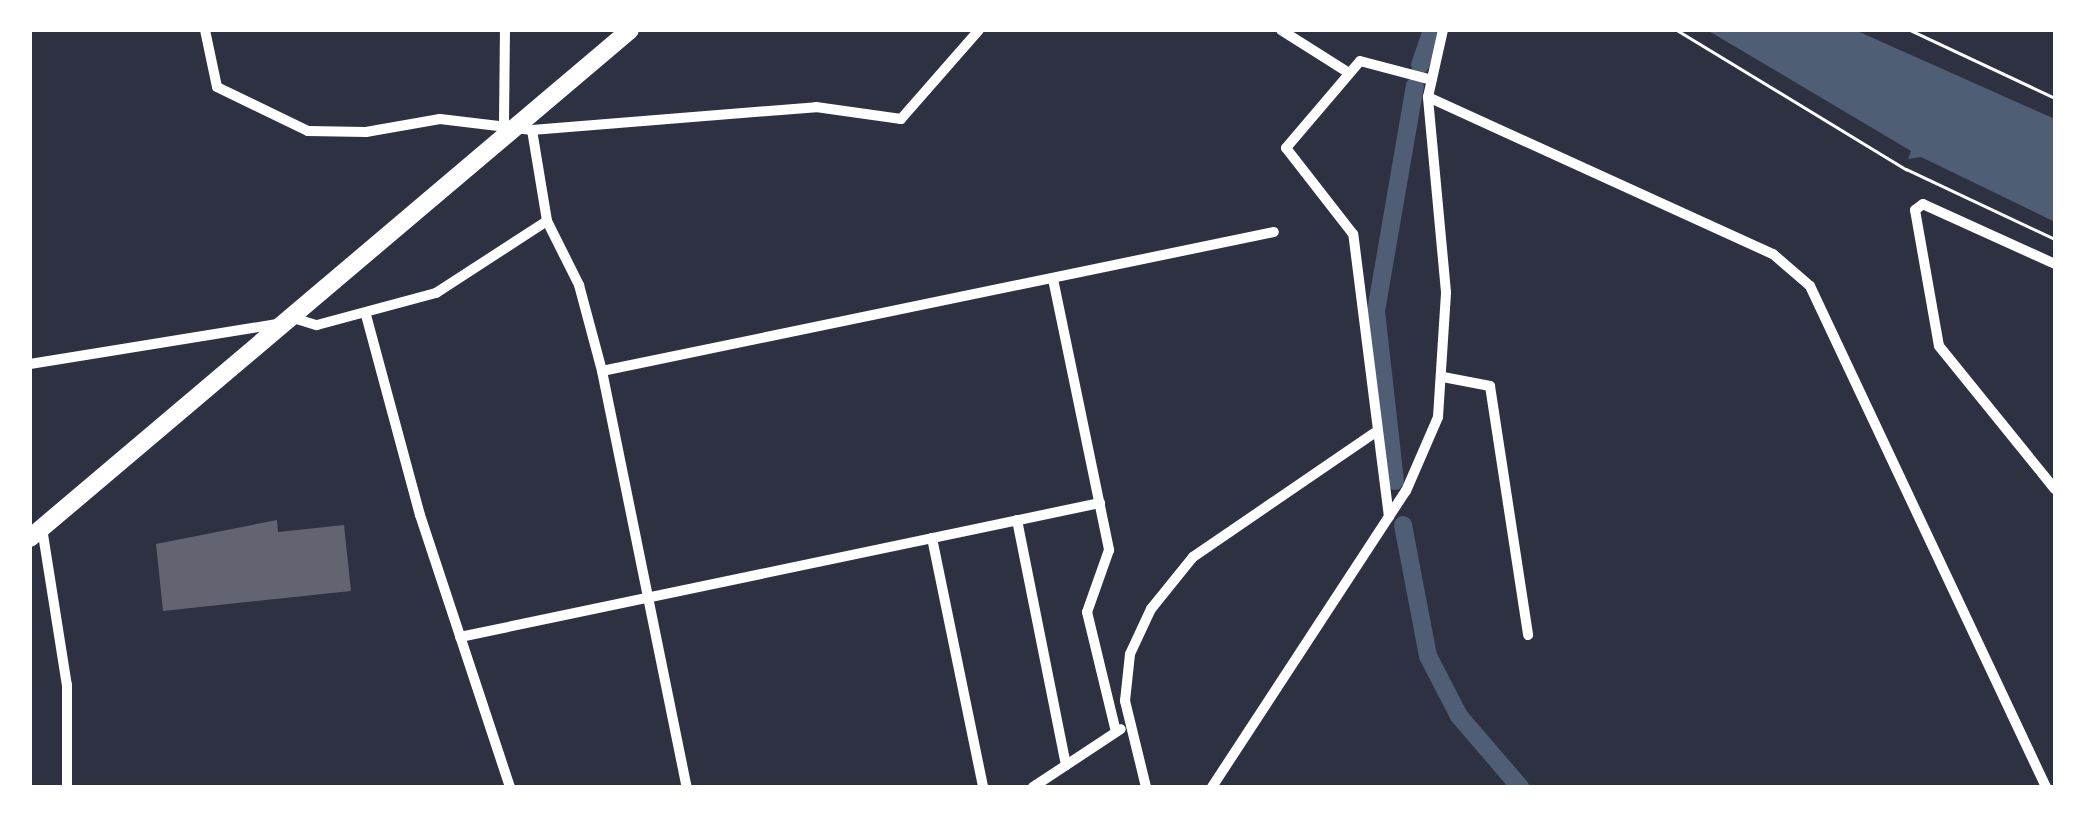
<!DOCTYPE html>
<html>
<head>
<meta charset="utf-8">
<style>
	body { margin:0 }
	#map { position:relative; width:2085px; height:817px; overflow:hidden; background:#2d3142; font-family:Poppins,sans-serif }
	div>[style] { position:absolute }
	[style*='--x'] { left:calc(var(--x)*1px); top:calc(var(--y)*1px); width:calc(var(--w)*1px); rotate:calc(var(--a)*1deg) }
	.water>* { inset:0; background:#4f5d75 }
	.canal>* { height:18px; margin:-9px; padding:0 9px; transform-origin:9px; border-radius:9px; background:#4f5d75 }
	.building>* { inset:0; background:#626471 }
	.path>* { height:2.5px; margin:-1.25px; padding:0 1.25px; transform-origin:1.25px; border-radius:1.25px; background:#fff }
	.minor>* { height:10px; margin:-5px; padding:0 5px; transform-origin:5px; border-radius:5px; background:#fff }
	.primary>* { height:18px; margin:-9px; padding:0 9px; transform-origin:9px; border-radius:9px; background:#fff }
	span { translate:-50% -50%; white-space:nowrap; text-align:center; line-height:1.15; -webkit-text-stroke:9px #fff; paint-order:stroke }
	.frame { position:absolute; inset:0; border:32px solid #fff; pointer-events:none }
</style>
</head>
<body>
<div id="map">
	<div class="water">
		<i style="clip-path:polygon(1707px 30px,1855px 30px,2055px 119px,2055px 222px,1921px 157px,1908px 159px,1911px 151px)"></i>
	</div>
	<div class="canal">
		<i style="--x:1420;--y:65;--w:37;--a:-71"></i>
		<i style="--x:1395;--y:481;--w:171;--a:-96.4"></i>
		<i style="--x:1376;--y:311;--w:228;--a:-80.2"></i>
		<i style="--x:1403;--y:525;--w:133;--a:79.2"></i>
		<i style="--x:1428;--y:656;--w:68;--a:62.7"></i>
		<i style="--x:1459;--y:716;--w:94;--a:49.3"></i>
	</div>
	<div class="building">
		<i style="clip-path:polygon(277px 520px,278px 532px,344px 525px,351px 591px,163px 611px,156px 544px)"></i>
	</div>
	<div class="path">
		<i style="--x:1677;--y:30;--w:268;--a:31.3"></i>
		<i style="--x:1906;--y:169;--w:165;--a:25.2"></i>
		<i style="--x:1910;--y:30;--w:160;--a:25.1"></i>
	</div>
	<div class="minor">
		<i style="--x:205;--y:30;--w:58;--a:78.1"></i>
		<i style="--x:217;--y:87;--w:101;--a:25.8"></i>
		<i style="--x:308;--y:131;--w:58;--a:1"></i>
		<i style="--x:366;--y:132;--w:75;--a:-10"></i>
		<i style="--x:440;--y:119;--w:93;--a:6.8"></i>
		<i style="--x:532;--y:130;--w:285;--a:-4.6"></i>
		<i style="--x:816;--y:107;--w:86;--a:8"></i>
		<i style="--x:901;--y:119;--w:118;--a:-48.8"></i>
		<i style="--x:1281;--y:30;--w:80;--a:32.3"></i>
		<i style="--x:1428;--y:97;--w:379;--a:24.5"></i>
		<i style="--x:1773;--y:254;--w:49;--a:40.9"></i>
		<i style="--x:1810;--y:286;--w:554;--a:64.78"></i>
		<i style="--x:504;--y:122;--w:92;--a:-89.4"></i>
		<i style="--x:532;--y:130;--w:92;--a:80.6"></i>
		<i style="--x:547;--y:221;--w:72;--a:63.4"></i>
		<i style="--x:579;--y:285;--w:89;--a:75"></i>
		<i style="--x:602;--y:371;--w:425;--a:78.5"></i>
		<i style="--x:2055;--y:264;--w:145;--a:-155.6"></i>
		<i style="--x:1923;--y:204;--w:10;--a:143"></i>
		<i style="--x:1915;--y:210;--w:138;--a:80"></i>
		<i style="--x:1939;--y:346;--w:184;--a:51"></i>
		<i style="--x:1053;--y:279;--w:277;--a:78.3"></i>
		<i style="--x:1109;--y:550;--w:66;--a:109.5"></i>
		<i style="--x:1087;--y:612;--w:123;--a:76.4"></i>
		<i style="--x:366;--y:315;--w:207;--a:74.9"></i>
		<i style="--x:420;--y:515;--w:287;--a:71.7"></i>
		<i style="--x:290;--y:317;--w:28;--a:17"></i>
		<i style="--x:317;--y:325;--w:123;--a:-15.1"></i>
		<i style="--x:436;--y:293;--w:132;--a:-33"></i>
		<i style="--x:30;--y:364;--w:249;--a:-9.2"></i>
		<i style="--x:602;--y:371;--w:686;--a:-11.69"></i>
		<i style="--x:1443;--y:377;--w:48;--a:10.8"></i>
		<i style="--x:1490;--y:386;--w:252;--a:81.3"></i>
		<i style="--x:1389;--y:517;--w:285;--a:-97.2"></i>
		<i style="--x:1353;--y:234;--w:109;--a:-127.9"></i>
		<i style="--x:1286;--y:148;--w:114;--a:-49.6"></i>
		<i style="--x:1360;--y:61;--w:74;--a:14.8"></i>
		<i style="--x:1017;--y:520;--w:250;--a:78.7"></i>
		<i style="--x:42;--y:528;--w:159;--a:81"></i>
		<i style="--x:67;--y:685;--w:102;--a:90"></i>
		<i style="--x:932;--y:538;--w:254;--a:78.4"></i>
		<i style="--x:460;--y:637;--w:654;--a:-11.83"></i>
		<i style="--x:1033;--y:787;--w:105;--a:-33.4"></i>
		<i style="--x:1146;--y:787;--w:89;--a:-103.7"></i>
		<i style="--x:1125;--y:701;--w:47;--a:-83.9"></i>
		<i style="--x:1130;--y:654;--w:50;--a:-65"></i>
		<i style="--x:1151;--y:609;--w:67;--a:-51.1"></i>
		<i style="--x:1193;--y:557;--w:219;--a:-34.4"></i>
		<i style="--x:1212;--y:787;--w:354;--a:-56.8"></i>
		<i style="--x:1406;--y:491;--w:81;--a:-66.6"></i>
		<i style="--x:1438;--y:417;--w:125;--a:-86.3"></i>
		<i style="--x:1446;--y:292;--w:196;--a:-95.3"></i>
		<i style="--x:1428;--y:97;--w:69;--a:-77.4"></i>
	</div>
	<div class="primary">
		<i style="--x:30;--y:538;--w:786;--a:-40.25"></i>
	</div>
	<div class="frame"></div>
</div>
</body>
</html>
